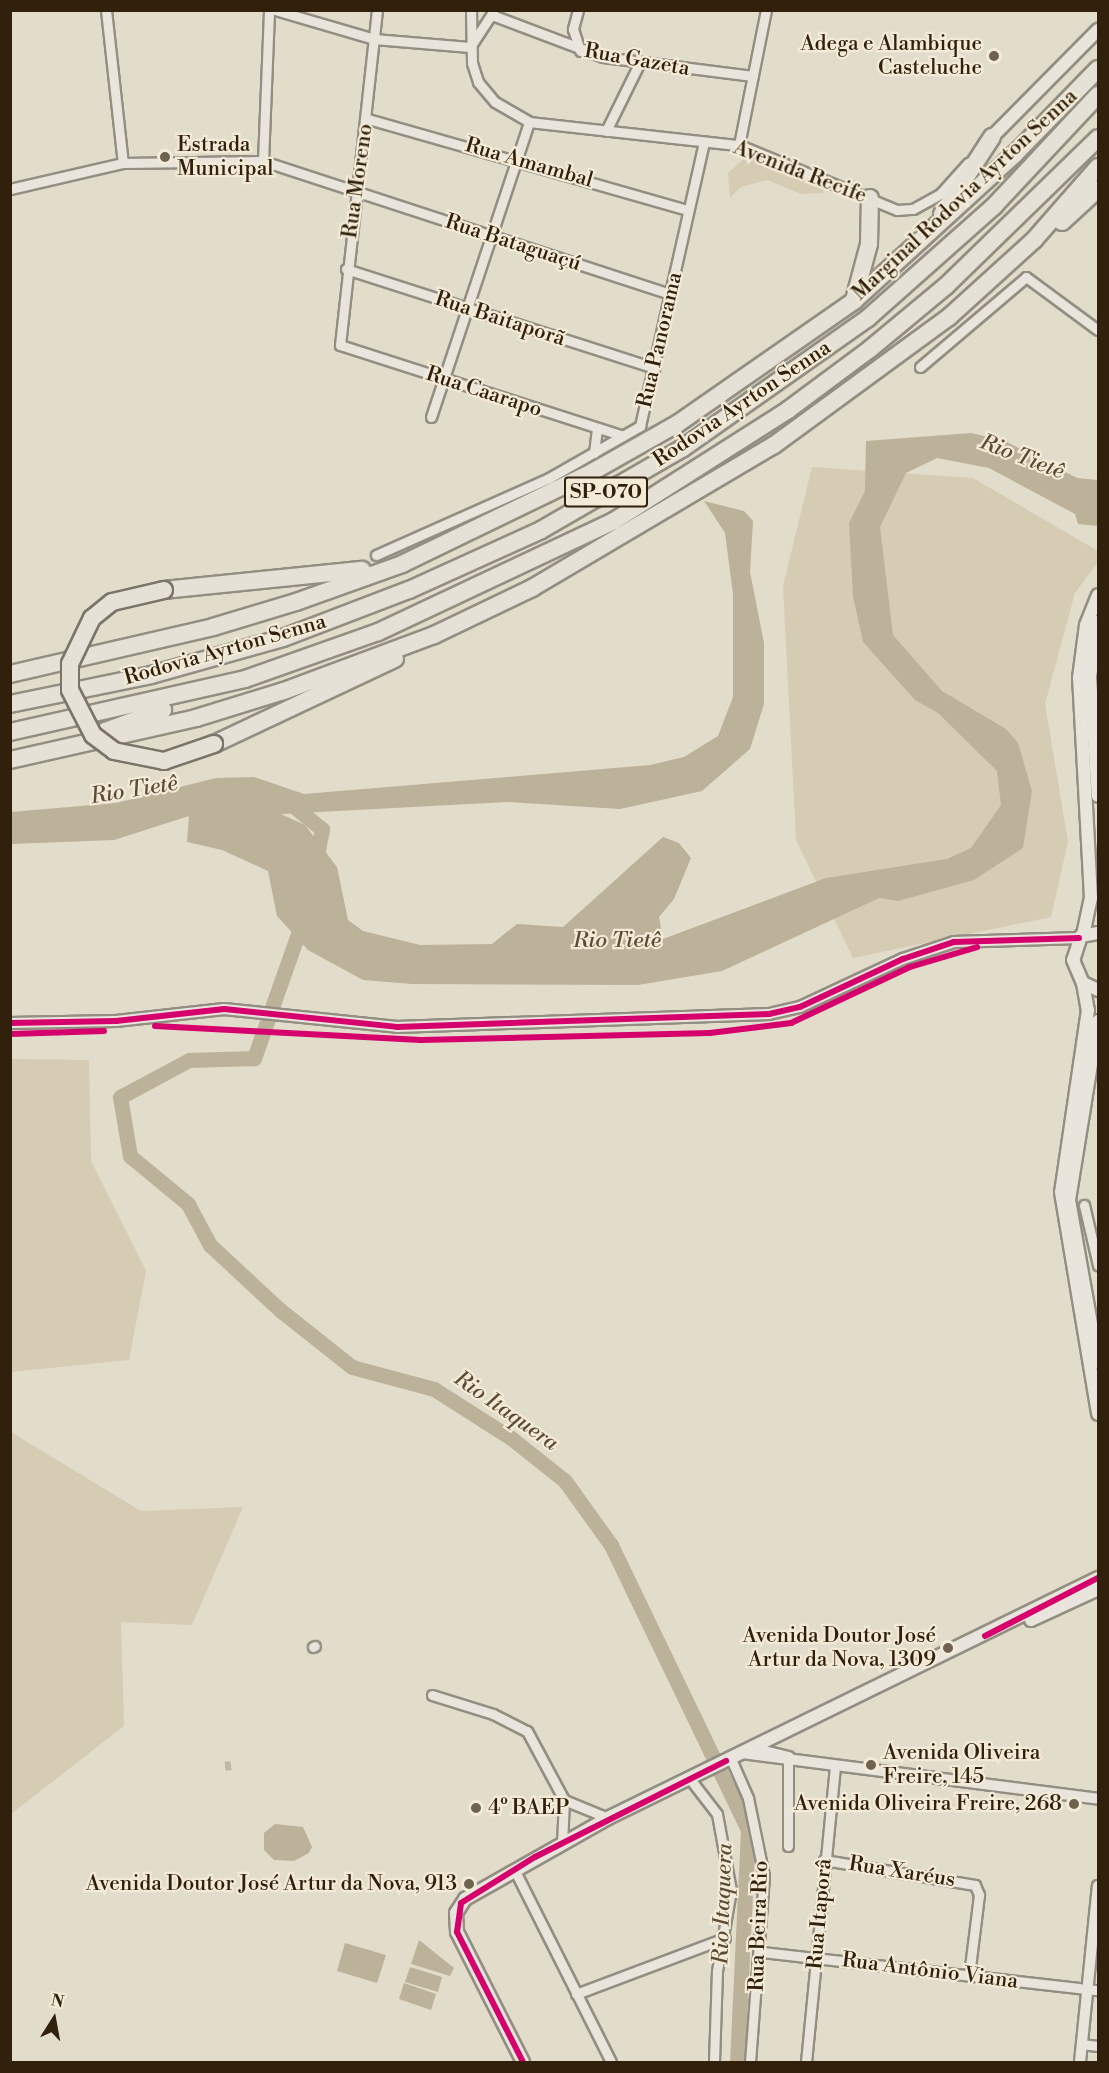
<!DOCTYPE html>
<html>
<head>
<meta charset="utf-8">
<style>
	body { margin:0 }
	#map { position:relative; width:1109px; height:2073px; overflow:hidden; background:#e2dccb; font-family:"Libre Bodoni",serif }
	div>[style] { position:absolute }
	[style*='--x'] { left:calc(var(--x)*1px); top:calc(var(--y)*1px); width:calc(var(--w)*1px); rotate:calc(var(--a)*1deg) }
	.green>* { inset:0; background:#d6ccb4 }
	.water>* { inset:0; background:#bcb199 }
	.river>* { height:15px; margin:-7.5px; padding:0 7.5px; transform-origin:7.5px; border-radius:7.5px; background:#bcb199 }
	.minor-tunnel>* { height:9px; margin-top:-4.5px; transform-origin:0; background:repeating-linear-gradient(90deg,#bfb6a5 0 9px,transparent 0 13.5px) }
	.roads { filter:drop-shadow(2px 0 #938e82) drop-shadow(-2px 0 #938e82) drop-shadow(0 2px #938e82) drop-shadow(0 -2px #938e82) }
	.minor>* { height:9px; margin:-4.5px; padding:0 4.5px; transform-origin:4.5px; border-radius:4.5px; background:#e9e5dd }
	.tertiary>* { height:10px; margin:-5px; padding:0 5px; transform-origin:5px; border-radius:5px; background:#e9e5dd }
	.secondary>* { height:12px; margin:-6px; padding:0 6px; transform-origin:6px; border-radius:6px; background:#e9e5dd }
	.motorway>* { height:16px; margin:-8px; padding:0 8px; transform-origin:8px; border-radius:8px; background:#e5e1d7 }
	.bridges { filter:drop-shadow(2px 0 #7a7469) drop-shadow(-2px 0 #7a7469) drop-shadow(0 2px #7a7469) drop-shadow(0 -2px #7a7469) }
	.motorway-bridge>* { height:16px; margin:-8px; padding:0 8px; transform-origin:8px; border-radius:8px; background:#e5e1d7 }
	.cycleway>* { height:6px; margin:-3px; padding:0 3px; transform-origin:3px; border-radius:3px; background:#d6006c }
	.dots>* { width:16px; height:16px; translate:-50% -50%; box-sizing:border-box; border:3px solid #f3ebd7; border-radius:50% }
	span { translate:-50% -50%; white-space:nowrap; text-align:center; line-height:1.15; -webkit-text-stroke:4.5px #f3ebd7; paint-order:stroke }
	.shield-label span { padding:2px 4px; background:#f3ebd7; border:2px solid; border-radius:4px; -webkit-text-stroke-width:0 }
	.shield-label { font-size:20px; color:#31200c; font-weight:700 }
	.poi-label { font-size:21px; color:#31200c }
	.right { translate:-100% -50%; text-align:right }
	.left { translate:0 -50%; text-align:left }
	.street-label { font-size:21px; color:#31200c }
	.water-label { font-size:22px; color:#5c4c36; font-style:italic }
	.frame { position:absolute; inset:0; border:12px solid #31200c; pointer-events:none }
	.north { position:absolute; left:24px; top:1989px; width:60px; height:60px; -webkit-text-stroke:4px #f3ebd7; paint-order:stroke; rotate:11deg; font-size:16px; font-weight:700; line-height:24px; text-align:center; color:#31200c }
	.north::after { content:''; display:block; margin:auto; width:21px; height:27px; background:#31200c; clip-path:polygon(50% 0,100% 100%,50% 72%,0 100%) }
</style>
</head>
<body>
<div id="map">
	<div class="green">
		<i style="clip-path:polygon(747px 156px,824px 187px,823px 193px,801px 194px,768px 180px,741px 187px,730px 198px,728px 173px)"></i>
		<i style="clip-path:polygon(812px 467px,973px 478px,1098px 551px,1098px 562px,1075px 593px,1045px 704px,1068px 842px,1051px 917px,853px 958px,796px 840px,783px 586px)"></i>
		<i style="clip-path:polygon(11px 1059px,89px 1060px,91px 1161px,146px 1271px,129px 1360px,11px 1372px)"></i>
		<i style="clip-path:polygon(11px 1432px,141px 1511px,243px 1507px,192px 1625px,121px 1622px,124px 1726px,11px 1814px)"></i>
	</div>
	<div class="water">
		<i style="clip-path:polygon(971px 433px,1005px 441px,1077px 478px,1098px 480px,1098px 526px,1078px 524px,1075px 514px,989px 468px,937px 458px,906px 473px,880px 527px,893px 635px,942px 691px,1006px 729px,1018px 743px,1032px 791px,1023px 848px,974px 880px,898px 901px,879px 898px,722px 971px,638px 985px,412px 984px,363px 980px,308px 950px,277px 916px,268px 871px,222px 850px,187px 842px,189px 816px,114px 840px,11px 844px,11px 812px,116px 803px,216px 778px,254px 777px,304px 794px,650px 765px,684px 757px,718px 736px,733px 697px,733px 594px,725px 533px,704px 501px,744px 511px,753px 521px,750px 572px,764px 643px,764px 704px,750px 749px,702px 791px,620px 809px,507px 802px,281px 814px,305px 825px,337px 867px,348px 920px,363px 931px,420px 945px,492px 944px,517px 924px,563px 927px,663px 837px,679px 843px,691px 858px,674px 899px,659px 917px,663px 939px,826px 878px,947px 859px,971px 848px,1001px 805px,997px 771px,938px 713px,915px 700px,863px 642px,853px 596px,849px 523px,865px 491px,866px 441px)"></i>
		<i style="clip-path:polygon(275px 1824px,303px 1827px,312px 1847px,309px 1853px,294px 1861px,274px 1860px,264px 1850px,264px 1833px)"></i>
		<i style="clip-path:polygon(419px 1940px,454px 1968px,450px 1976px,411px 1964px)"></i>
		<i style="clip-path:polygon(345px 1943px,386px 1955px,377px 1983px,337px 1971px)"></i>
		<i style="clip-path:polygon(410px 1967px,442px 1977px,438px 1992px,405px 1982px)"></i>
		<i style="clip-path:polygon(404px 1983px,436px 1994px,431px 2010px,399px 1999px)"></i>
	</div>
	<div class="river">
		<i style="--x:287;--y:801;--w:45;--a:38.7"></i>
		<i style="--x:322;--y:829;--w:37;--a:101"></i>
		<i style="--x:304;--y:917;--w:150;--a:109.5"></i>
		<i style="--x:254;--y:1058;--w:65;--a:178.2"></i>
		<i style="--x:189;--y:1060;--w:78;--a:151.8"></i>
		<i style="--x:120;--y:1097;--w:60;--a:80.4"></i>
		<i style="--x:130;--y:1156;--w:75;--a:39.6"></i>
		<i style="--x:188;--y:1204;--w:47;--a:61.8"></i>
		<i style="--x:210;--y:1245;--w:96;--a:42.9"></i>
		<i style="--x:280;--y:1310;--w:92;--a:38.4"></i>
		<i style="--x:352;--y:1367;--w:85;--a:15"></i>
		<i style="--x:434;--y:1389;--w:91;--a:32.5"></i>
		<i style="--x:511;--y:1438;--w:69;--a:38.5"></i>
		<i style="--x:565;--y:1481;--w:79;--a:54.3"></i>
		<i style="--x:611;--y:1545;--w:316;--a:64.3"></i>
		<i style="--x:748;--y:1830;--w:232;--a:92.7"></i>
	</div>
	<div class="minor-tunnel">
		<i style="--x:225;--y:1766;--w:6;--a:-9"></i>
	</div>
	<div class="roads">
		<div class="minor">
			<i style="--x:106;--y:10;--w:154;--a:83.7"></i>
			<i style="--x:275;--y:10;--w:103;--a:16.3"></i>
			<i style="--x:374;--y:39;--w:96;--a:4.8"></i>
			<i style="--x:377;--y:10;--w:337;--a:96.3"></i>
			<i style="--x:340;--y:345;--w:297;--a:17.8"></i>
			<i style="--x:471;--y:10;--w:53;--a:88.9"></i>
			<i style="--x:472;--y:63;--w:20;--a:72"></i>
			<i style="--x:478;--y:82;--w:26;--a:50"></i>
			<i style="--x:495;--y:102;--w:39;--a:30"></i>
			<i style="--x:529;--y:122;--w:211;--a:6.3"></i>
			<i style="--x:739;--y:145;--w:171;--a:22.4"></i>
			<i style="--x:897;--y:210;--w:16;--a:-4"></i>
			<i style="--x:913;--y:209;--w:31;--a:-29"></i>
			<i style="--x:940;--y:194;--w:42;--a:-47.9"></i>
			<i style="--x:578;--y:10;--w:20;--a:105"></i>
			<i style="--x:573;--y:29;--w:23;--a:72"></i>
			<i style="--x:492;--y:15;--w:119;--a:20.7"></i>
			<i style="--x:603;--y:57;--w:151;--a:7.2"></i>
			<i style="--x:470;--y:47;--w:42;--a:-56.7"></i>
			<i style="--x:368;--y:119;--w:333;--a:15.9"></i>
			<i style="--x:606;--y:131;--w:75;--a:-63.8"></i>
			<i style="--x:739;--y:145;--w:138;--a:-78.7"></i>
			<i style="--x:263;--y:161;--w:151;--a:-87.7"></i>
			<i style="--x:10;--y:189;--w:116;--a:-13"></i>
			<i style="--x:123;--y:163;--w:140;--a:-0.8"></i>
			<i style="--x:263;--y:161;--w:429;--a:18.1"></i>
			<i style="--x:346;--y:269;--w:324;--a:17.8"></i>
			<i style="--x:920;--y:367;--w:139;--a:-40.3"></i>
			<i style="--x:1026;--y:277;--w:89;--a:36.4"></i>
			<i style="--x:431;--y:417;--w:311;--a:-71.6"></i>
			<i style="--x:594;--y:453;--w:25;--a:-83"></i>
			<i style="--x:376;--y:555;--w:189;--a:-24"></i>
			<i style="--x:549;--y:478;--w:105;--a:-29.7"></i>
			<i style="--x:640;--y:426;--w:291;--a:-77.3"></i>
			<i style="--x:1084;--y:1205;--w:62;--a:76.9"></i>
			<i style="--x:313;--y:1647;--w:2;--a:-27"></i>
			<i style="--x:432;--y:1695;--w:64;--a:17.3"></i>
			<i style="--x:493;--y:1714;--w:38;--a:27"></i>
			<i style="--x:527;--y:1731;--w:78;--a:61.8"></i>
			<i style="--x:731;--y:1759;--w:43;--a:66.4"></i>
			<i style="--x:748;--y:1798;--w:80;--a:78.4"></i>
			<i style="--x:764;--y:1876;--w:187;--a:94.3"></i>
			<i style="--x:690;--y:1779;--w:44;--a:52.4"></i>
			<i style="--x:717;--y:1814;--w:77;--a:79.6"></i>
			<i style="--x:731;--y:1890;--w:82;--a:99.8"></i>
			<i style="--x:717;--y:1971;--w:91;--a:91.9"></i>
			<i style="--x:562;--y:1844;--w:44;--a:-87.4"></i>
			<i style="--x:564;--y:1800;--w:48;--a:22.2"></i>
			<i style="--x:788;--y:1846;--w:83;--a:-90"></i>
			<i style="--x:824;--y:1860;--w:153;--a:9.4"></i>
			<i style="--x:975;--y:1885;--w:11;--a:68"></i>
			<i style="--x:979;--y:1895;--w:81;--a:97.1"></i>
			<i style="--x:514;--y:1869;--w:216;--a:63.3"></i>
			<i style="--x:762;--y:1952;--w:338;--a:6.5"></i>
			<i style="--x:576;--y:1994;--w:159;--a:-20.6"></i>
			<i style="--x:1081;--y:2044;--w:17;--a:7"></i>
			<i style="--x:806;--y:2062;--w:297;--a:-84.4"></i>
		</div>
		<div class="tertiary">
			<i style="--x:10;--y:1023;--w:106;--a:-1.1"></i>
			<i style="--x:116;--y:1021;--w:109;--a:-6.3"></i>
			<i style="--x:224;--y:1009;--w:174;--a:5.9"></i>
			<i style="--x:397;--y:1027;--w:372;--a:-2"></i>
			<i style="--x:769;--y:1014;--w:32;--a:-13"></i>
			<i style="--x:800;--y:1007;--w:114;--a:-25"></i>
			<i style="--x:903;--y:959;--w:54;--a:-18.4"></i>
			<i style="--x:954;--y:942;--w:125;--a:-1.8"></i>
			<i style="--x:752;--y:1748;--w:38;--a:14"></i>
			<i style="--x:741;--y:1753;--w:360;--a:7.3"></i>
			<i style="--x:1080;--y:2062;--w:177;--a:-84.2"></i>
		</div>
		<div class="secondary">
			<i style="--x:992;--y:137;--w:151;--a:-45.3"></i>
			<i style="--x:1098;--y:622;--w:56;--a:98.3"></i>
			<i style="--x:1090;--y:677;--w:119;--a:86.2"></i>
			<i style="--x:1098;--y:933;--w:17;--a:170"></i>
			<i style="--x:1081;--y:936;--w:25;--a:108"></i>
			<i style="--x:1073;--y:960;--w:25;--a:67"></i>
			<i style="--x:1083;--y:983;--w:17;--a:25"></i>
			<i style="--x:1083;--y:935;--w:38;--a:-78"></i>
			<i style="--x:1091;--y:898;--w:220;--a:-93.1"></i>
			<i style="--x:1079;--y:678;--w:53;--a:-82.5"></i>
			<i style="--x:1086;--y:625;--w:32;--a:-68"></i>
			<i style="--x:1083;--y:983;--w:27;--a:80"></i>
			<i style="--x:1088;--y:1010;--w:184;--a:98.4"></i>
			<i style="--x:1061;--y:1192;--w:225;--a:80.5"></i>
			<i style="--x:1098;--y:1021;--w:181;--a:99.2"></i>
			<i style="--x:1069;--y:1200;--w:165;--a:79.9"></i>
			<i style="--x:1031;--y:1620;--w:74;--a:-24.8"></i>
			<i style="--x:523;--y:2062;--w:146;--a:-116.9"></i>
			<i style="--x:457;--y:1932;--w:19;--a:-93"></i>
			<i style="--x:456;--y:1913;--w:17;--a:-57"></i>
			<i style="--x:465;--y:1899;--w:164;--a:-29.5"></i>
			<i style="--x:608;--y:1818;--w:546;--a:-26.1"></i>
		</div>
		<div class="motorway">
			<i style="--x:942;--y:214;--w:92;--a:-57"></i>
			<i style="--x:1062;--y:222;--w:49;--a:-42.5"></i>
			<i style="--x:854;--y:300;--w:58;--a:-75"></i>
			<i style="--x:869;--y:244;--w:46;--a:-88.8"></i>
			<i style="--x:164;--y:590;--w:199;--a:-5.8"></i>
			<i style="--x:10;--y:674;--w:208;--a:-13"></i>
			<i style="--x:213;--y:627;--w:87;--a:-16.8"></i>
			<i style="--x:296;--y:602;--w:113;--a:-19.7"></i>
			<i style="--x:402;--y:564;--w:211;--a:-25.8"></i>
			<i style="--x:592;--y:472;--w:98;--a:-29.5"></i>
			<i style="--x:677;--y:424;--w:216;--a:-34.8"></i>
			<i style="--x:854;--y:301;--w:217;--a:-42.4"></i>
			<i style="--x:1014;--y:155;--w:120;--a:-45.7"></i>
			<i style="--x:10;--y:704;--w:144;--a:-11.6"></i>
			<i style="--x:151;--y:675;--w:137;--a:-15.7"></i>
			<i style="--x:283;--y:638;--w:135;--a:-20.9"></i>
			<i style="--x:409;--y:590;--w:145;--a:-24.4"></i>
			<i style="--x:541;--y:530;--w:164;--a:-30"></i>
			<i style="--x:683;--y:448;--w:226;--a:-35.1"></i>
			<i style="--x:868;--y:318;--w:169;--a:-41.6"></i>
			<i style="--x:994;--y:206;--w:152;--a:-46.9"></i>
			<i style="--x:105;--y:731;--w:62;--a:-19.9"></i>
			<i style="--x:10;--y:732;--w:241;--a:-12.7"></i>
			<i style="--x:245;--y:679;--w:141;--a:-19.5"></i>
			<i style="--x:378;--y:632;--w:261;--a:-25.2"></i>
			<i style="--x:614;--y:521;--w:206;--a:-32.5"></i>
			<i style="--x:788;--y:410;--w:102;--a:-36.6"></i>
			<i style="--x:870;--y:349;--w:99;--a:-39.7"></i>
			<i style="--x:946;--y:286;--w:212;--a:-44.2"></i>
			<i style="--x:214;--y:744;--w:200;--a:-25.2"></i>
			<i style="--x:10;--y:760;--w:191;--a:-12.7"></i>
			<i style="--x:196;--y:718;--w:92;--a:-17.1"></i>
			<i style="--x:284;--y:691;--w:160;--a:-20.5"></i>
			<i style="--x:434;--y:635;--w:109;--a:-25.6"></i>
			<i style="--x:532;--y:588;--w:281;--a:-30.6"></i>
			<i style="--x:774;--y:445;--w:217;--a:-36.2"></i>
			<i style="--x:949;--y:317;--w:115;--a:-42.2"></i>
			<i style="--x:1034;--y:240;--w:97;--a:-48.8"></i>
		</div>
	</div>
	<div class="bridges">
		<div class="motorway-bridge">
			<i style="--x:164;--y:590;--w:53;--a:167"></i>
			<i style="--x:112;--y:602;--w:26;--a:141"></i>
			<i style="--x:92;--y:618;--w:51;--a:115.6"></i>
			<i style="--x:70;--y:664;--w:26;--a:90"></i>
			<i style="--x:70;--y:690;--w:51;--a:62.9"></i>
			<i style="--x:93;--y:735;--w:26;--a:37"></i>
			<i style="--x:114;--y:751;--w:51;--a:11.3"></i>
			<i style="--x:164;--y:761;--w:53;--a:-18.8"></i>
		</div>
	</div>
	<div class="cycleway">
		<i style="--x:10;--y:1023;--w:106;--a:-1.1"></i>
		<i style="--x:116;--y:1021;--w:109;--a:-6.3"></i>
		<i style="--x:224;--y:1009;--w:174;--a:5.9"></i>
		<i style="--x:397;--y:1027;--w:372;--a:-2"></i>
		<i style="--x:769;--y:1014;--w:32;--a:-13"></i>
		<i style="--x:800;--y:1007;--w:114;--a:-25"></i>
		<i style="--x:903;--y:959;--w:54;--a:-18.4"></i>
		<i style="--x:954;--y:942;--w:125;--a:-1.8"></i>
		<i style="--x:155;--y:1026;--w:266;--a:3"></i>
		<i style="--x:421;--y:1040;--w:289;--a:-1.4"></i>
		<i style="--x:710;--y:1033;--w:82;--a:-7"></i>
		<i style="--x:791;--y:1023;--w:132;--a:-25.2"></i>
		<i style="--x:910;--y:967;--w:70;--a:-16.6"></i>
		<i style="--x:10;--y:1034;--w:94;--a:-1.8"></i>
		<i style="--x:985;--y:1636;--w:127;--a:-27.2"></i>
		<i style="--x:523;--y:2062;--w:146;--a:-116.9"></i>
		<i style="--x:457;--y:1932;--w:29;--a:-82"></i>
		<i style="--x:461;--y:1903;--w:87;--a:-31.9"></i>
		<i style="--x:535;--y:1857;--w:214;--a:-26.7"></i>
	</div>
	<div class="dots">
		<i style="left:994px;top:56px;background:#6f624f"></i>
		<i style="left:165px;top:157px;background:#6f624f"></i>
		<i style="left:948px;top:1648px;background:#6f624f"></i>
		<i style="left:871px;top:1765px;background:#6f624f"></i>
		<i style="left:1074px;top:1804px;background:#6f624f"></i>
		<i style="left:476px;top:1808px;background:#6f624f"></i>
		<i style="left:469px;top:1884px;background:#6f624f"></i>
	</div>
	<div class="shield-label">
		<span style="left:606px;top:492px">SP-070</span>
	</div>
	<div class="poi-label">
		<span class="right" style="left:982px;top:56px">Adega e Alambique<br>Casteluche</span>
		<span class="left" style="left:177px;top:157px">Estrada<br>Municipal</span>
		<span class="right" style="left:936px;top:1648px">Avenida Doutor José<br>Artur da Nova, 1309</span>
		<span class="left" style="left:883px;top:1765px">Avenida Oliveira<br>Freire, 145</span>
		<span class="right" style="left:1062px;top:1804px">Avenida Oliveira Freire, 268</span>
		<span class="left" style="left:488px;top:1808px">4º BAEP</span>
		<span class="right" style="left:457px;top:1884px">Avenida Doutor José Artur da Nova, 913</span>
	</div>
	<div class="street-label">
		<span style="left:637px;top:60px;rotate:10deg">Rua Gazeta</span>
		<span style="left:529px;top:163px;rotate:16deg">Rua Amambal</span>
		<span style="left:800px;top:172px;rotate:21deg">Avenida Recife</span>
		<span style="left:358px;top:181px;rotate:-82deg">Rua Moreno</span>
		<span style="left:965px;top:195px;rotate:-43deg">Marginal Rodovia Ayrton Senna</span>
		<span style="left:513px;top:243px;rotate:18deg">Rua Bataguaçú</span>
		<span style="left:500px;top:319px;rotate:18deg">Rua Baitaporã</span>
		<span style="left:660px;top:340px;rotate:-77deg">Rua Panorama</span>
		<span style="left:484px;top:392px;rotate:18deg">Rua Caarapo</span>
		<span style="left:742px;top:404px;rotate:-34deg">Rodovia Ayrton Senna</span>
		<span style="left:225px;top:650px;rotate:-16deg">Rodovia Ayrton Senna</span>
		<span style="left:902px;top:1872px;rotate:9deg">Rua Xaréus</span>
		<span style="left:820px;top:1914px;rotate:-85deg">Rua Itaporâ</span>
		<span style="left:759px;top:1926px;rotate:-88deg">Rua Beira Rio</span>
		<span style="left:930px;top:1971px;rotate:7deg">Rua Antônio Viana</span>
	</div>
	<div class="water-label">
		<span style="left:1022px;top:457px;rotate:21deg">Rio Tietê</span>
		<span style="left:134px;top:790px;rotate:-9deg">Rio Tietê</span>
		<span style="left:617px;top:941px">Rio Tietê</span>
		<span style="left:506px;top:1411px;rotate:35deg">Rio Itaquera</span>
		<span style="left:723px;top:1904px;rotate:-88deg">Rio Itaquera</span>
	</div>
	<div class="frame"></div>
	<div class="north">N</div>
</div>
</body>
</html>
